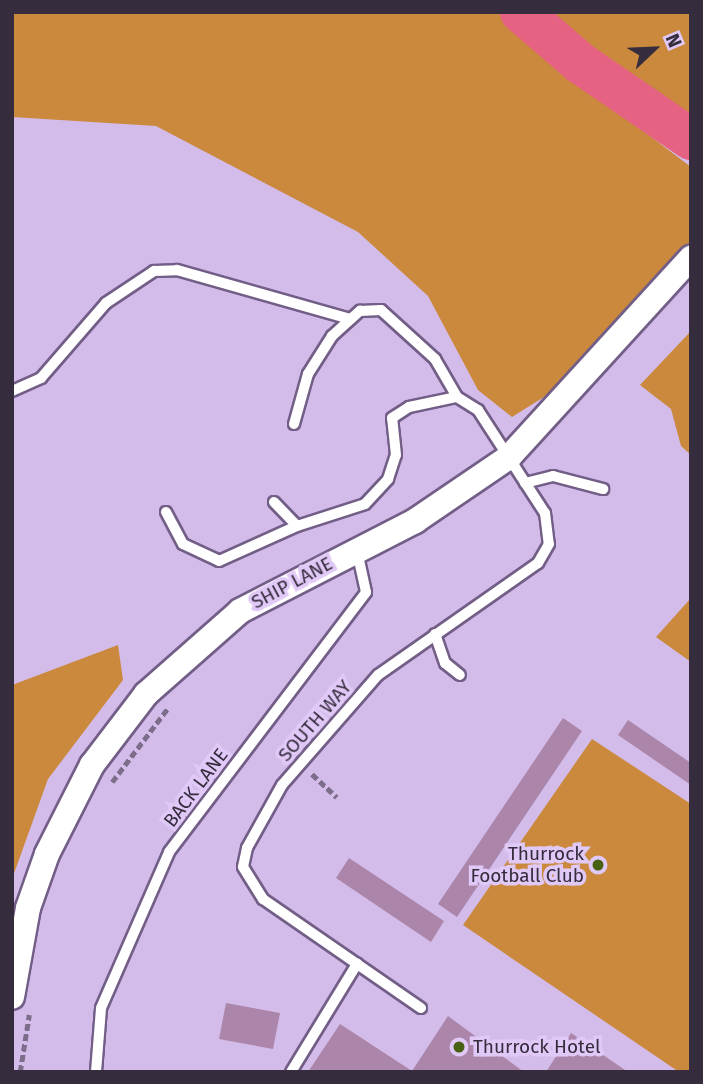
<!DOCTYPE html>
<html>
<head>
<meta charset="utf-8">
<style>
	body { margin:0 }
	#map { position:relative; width:703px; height:1084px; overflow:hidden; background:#d3bce9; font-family:"Fira Sans",sans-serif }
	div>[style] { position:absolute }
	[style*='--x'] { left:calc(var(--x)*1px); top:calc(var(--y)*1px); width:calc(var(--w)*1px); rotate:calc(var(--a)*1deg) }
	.green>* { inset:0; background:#ca893c }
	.water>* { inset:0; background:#e66283 }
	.river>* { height:42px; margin:-21px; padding:0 21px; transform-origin:21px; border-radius:21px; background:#e66283 }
	.building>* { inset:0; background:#ab86aa }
	.path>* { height:4.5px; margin-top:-2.25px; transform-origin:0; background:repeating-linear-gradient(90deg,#7c6d8b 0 7px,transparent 0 10.5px) }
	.roads { filter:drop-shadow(2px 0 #725e86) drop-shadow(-2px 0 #725e86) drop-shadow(0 2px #725e86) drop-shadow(0 -2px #725e86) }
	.service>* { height:10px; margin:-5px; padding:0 5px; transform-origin:5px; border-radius:5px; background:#fff }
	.tertiary>* { height:24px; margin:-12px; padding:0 12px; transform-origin:12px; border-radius:12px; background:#fff }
	.dots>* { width:19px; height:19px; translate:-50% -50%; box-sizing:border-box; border:4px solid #e0c9f7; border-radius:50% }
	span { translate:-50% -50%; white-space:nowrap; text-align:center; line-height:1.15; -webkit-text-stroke:7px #e0c9f7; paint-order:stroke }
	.street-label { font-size:19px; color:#352c3d }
	.poi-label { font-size:19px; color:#352c3d }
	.right { translate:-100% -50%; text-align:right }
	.left { translate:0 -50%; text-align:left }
	.frame { position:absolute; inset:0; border:14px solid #352c3d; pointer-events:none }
	.north { position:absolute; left:619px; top:14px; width:70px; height:70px; -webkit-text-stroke:5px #e0c9f7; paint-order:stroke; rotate:67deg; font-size:19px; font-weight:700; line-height:28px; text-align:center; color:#352c3d }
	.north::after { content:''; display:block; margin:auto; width:24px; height:32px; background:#352c3d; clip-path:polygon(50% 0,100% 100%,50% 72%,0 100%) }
</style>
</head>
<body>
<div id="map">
	<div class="green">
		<i style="clip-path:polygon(12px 12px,691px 12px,691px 117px,641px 83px,617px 111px,691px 167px,691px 243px,563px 385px,512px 417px,478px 390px,428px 296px,358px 232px,156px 126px,12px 117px)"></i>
		<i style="clip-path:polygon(691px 331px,691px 455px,681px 446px,671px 409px,640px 385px)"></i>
		<i style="clip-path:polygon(691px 598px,691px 662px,656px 637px)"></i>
		<i style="clip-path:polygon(118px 645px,123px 680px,48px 779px,12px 879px,12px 685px)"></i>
		<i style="clip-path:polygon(592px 739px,691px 804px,691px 1072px,679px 1072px,463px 925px)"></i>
	</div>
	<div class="water">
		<i style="clip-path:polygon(641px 83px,691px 117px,691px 157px,617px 111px)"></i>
	</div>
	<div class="river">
		<i style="--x:521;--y:12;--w:78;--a:40.8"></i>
		<i style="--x:580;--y:63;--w:135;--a:34.4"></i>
	</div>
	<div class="building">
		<i style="clip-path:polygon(563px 718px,582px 731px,457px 917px,438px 904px)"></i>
		<i style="clip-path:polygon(628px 720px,691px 763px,691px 785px,618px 735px)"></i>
		<i style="clip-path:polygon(349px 858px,444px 921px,431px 942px,336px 878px)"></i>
		<i style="clip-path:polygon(226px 1003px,280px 1013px,273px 1049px,219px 1039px)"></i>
		<i style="clip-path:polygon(448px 1016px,524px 1072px,308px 1072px,340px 1024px,412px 1071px)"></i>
		<i style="clip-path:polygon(571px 1033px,628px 1072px,546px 1072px)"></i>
	</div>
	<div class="path">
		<i style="--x:312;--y:774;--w:34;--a:43"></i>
		<i style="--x:112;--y:782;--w:93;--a:-52.9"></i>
		<i style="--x:20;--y:1072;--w:58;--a:-81"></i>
	</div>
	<div class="roads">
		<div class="service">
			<i style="--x:12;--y:391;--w:32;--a:-24"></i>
			<i style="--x:41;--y:378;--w:99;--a:-49.1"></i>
			<i style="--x:106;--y:303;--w:58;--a:-33.7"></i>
			<i style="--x:154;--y:271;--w:23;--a:-2"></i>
			<i style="--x:177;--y:270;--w:180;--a:15.8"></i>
			<i style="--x:294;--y:424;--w:52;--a:-74.4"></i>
			<i style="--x:308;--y:374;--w:45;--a:-57.7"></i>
			<i style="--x:332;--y:336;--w:38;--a:-42"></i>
			<i style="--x:360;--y:311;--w:21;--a:-3"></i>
			<i style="--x:381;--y:310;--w:73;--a:42.2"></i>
			<i style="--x:435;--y:359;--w:44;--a:59.9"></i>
			<i style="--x:457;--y:397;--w:25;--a:32"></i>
			<i style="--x:478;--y:410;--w:123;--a:57"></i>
			<i style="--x:545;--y:513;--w:31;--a:83"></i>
			<i style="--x:549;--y:544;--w:22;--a:120"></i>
			<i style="--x:538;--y:563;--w:195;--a:145"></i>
			<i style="--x:378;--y:675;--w:146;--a:131.1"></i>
			<i style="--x:282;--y:785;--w:72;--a:119.1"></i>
			<i style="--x:247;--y:848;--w:19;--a:102"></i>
			<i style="--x:243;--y:867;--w:38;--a:58"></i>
			<i style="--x:263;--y:899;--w:192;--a:34.6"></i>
			<i style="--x:525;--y:483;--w:29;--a:-14"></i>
			<i style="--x:553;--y:476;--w:52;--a:14.6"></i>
			<i style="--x:274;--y:502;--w:33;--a:46"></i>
			<i style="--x:297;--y:526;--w:71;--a:-17.9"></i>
			<i style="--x:365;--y:504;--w:34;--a:-47"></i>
			<i style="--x:388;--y:479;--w:25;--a:-72"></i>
			<i style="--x:396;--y:455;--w:37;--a:-96"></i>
			<i style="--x:392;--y:418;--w:20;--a:-33"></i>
			<i style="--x:409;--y:407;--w:49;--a:-11.8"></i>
			<i style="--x:166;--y:512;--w:36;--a:62"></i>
			<i style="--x:183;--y:544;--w:40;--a:25"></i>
			<i style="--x:219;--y:561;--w:85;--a:-24.2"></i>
			<i style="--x:435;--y:634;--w:31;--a:71"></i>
			<i style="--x:445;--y:663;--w:19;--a:39"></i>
			<i style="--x:96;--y:1072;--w:64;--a:-85.5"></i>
			<i style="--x:101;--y:1008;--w:170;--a:-66.4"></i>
			<i style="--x:169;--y:852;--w:326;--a:-52.8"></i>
			<i style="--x:366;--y:592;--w:42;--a:-102.4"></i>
			<i style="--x:291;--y:1072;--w:127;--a:-58.6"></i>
		</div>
		<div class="tertiary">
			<i style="--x:12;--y:997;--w:90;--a:-79.8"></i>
			<i style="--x:28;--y:908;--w:57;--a:-70.6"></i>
			<i style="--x:47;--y:854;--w:100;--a:-63.2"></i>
			<i style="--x:92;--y:765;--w:89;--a:-52.7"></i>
			<i style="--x:146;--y:694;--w:125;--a:-41.4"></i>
			<i style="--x:240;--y:611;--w:197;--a:-27.2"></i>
			<i style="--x:415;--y:521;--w:114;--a:-34.2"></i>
			<i style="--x:509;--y:457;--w:270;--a:-47.6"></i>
		</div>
	</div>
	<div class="dots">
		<i style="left:598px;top:865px;background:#466112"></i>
		<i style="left:459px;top:1047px;background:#466112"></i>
	</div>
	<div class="street-label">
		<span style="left:292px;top:583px;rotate:-28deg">SHIP LANE</span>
		<span style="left:315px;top:721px;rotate:-49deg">SOUTH WAY</span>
		<span style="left:196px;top:788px;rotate:-53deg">BACK LANE</span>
	</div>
	<div class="poi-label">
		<span class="right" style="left:584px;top:865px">Thurrock<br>Football Club</span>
		<span class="left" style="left:473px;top:1047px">Thurrock Hotel</span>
	</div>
	<div class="frame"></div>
	<div class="north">N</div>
</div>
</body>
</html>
